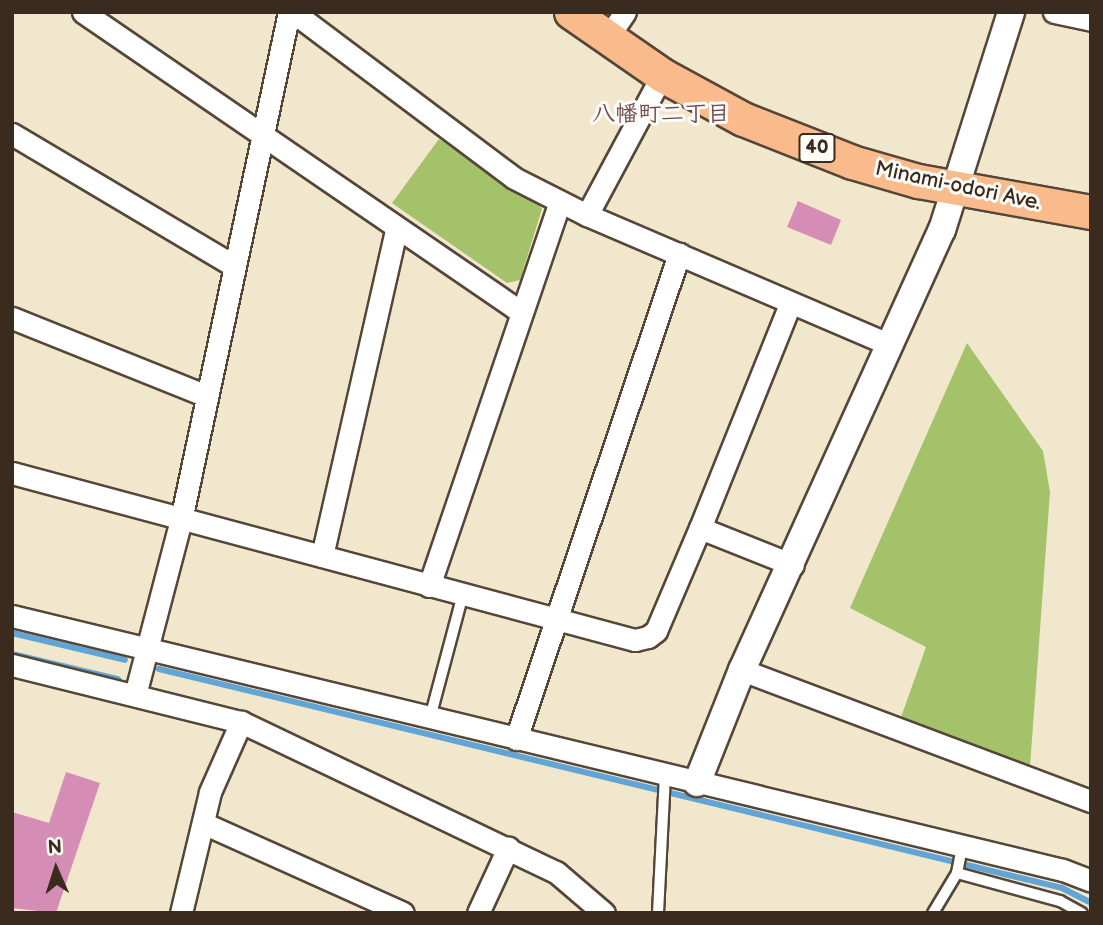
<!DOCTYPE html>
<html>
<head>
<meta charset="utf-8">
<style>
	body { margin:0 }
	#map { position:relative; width:1103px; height:925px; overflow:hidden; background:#f1e7cd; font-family:"Balsamiq Sans","Klee One",sans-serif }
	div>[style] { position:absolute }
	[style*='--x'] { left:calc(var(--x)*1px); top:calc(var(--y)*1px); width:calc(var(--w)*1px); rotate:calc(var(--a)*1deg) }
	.green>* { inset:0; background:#a3c26a }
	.stream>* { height:6px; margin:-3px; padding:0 3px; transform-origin:3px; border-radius:3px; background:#61a4d6 }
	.building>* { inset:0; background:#d58db5 }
	.roads { filter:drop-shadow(2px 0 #564638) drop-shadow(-2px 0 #564638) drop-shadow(0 2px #564638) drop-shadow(0 -2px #564638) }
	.service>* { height:10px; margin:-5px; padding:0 5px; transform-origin:5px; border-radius:5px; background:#fff }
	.minor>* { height:21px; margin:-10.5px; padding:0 10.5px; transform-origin:10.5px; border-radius:10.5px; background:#fff }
	.tertiary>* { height:26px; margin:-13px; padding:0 13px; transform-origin:13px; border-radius:13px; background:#fff }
	.primary>* { height:33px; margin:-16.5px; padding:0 16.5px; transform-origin:16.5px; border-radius:16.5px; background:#fabb8c }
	span { translate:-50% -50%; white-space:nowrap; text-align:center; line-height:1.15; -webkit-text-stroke:6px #fdfcf7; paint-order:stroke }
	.shield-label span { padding:2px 5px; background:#fdfcf7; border:2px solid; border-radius:5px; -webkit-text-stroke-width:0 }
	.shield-label { font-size:19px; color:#3b2a1e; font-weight:700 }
	.street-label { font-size:21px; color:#3b2a1e }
	.neighbourhood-label { font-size:23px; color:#714d53; font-weight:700 }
	.frame { position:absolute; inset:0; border:14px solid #3b2a1e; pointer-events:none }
	.north { position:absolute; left:21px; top:834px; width:70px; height:70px; -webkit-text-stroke:5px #fdfcf7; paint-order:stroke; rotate:357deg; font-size:19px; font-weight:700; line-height:28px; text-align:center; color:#3b2a1e }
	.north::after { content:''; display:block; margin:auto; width:24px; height:32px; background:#3b2a1e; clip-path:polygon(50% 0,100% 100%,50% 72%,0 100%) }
</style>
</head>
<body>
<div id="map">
	<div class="green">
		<i style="clip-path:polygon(439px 139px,535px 199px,542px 209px,520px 280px,507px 283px,392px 203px)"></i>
		<i style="clip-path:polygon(967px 343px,1043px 451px,1050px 492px,1030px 767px,900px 720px,926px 647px,850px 608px)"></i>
	</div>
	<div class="stream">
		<i style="--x:12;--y:633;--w:116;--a:13.4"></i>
		<i style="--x:12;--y:654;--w:109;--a:13.3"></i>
		<i style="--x:159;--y:669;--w:929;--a:13.63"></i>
		<i style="--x:1062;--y:888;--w:33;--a:27"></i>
	</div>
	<div class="building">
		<i style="clip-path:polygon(798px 201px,841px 220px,831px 245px,787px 227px)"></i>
		<i style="clip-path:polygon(66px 772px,100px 783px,56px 913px,12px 908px,12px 812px,49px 823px)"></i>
	</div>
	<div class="roads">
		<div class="service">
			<i style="--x:430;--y:718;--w:128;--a:-75.1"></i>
			<i style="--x:957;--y:873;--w:107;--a:15.2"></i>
			<i style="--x:1060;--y:901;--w:25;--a:29"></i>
			<i style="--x:658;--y:913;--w:138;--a:-87.1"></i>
			<i style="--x:933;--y:913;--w:47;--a:-59"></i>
			<i style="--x:957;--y:873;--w:26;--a:-79"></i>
		</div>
		<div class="minor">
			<i style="--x:83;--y:12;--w:531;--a:34.41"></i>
			<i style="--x:293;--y:12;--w:276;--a:36.9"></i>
			<i style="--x:514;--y:178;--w:82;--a:26.9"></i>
			<i style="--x:587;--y:215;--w:327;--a:23.2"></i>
			<i style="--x:1054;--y:12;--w:38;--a:12"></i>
			<i style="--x:606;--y:40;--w:34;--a:-56"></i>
			<i style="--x:12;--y:134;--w:257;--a:30.7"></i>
			<i style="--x:587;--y:215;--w:159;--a:-61.8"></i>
			<i style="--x:12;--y:318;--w:208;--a:21.8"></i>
			<i style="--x:12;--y:473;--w:645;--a:15.01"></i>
			<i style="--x:635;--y:640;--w:13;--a:-13"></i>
			<i style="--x:648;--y:637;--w:10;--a:-37"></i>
			<i style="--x:656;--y:631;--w:112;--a:-66.9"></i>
			<i style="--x:700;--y:528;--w:241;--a:-68.1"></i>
			<i style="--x:700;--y:528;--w:100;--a:21.7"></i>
			<i style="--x:322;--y:556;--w:335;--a:-77.2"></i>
			<i style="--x:429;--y:586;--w:406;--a:-71.2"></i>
			<i style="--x:12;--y:616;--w:1081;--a:13.59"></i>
			<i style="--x:1063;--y:870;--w:30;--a:21"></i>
			<i style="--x:12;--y:665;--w:236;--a:14"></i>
			<i style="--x:241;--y:722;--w:349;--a:25.5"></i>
			<i style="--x:556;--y:872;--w:63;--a:40.5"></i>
			<i style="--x:742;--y:670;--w:373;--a:20.6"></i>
			<i style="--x:135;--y:695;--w:181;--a:-75.3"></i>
			<i style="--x:181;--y:520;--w:519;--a:-78"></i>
			<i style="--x:516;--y:739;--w:512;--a:-71.42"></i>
			<i style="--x:203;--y:823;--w:219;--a:24.2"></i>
			<i style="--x:181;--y:913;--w:124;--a:-76.5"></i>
			<i style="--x:210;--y:792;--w:77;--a:-66.1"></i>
			<i style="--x:478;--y:913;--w:72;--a:-65.2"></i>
		</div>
		<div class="tertiary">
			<i style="--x:697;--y:783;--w:122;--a:-68.3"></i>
			<i style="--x:742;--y:670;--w:483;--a:-65.6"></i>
			<i style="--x:942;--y:230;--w:229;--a:-72.4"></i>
		</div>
		<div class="primary">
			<i style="--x:571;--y:12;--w:111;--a:34.7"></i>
			<i style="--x:662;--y:75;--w:92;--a:28.5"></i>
			<i style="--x:743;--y:119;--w:117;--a:21.5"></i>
			<i style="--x:852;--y:162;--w:69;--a:16.1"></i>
			<i style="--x:918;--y:181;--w:176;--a:10.2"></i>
		</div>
	</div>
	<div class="shield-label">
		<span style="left:817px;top:148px">40</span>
	</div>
	<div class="street-label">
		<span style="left:958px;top:186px;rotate:12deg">Minami-odori Ave.</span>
	</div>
	<div class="neighbourhood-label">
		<span style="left:661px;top:114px">八幡町二丁目</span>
	</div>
	<div class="frame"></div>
	<div class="north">N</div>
</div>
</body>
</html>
